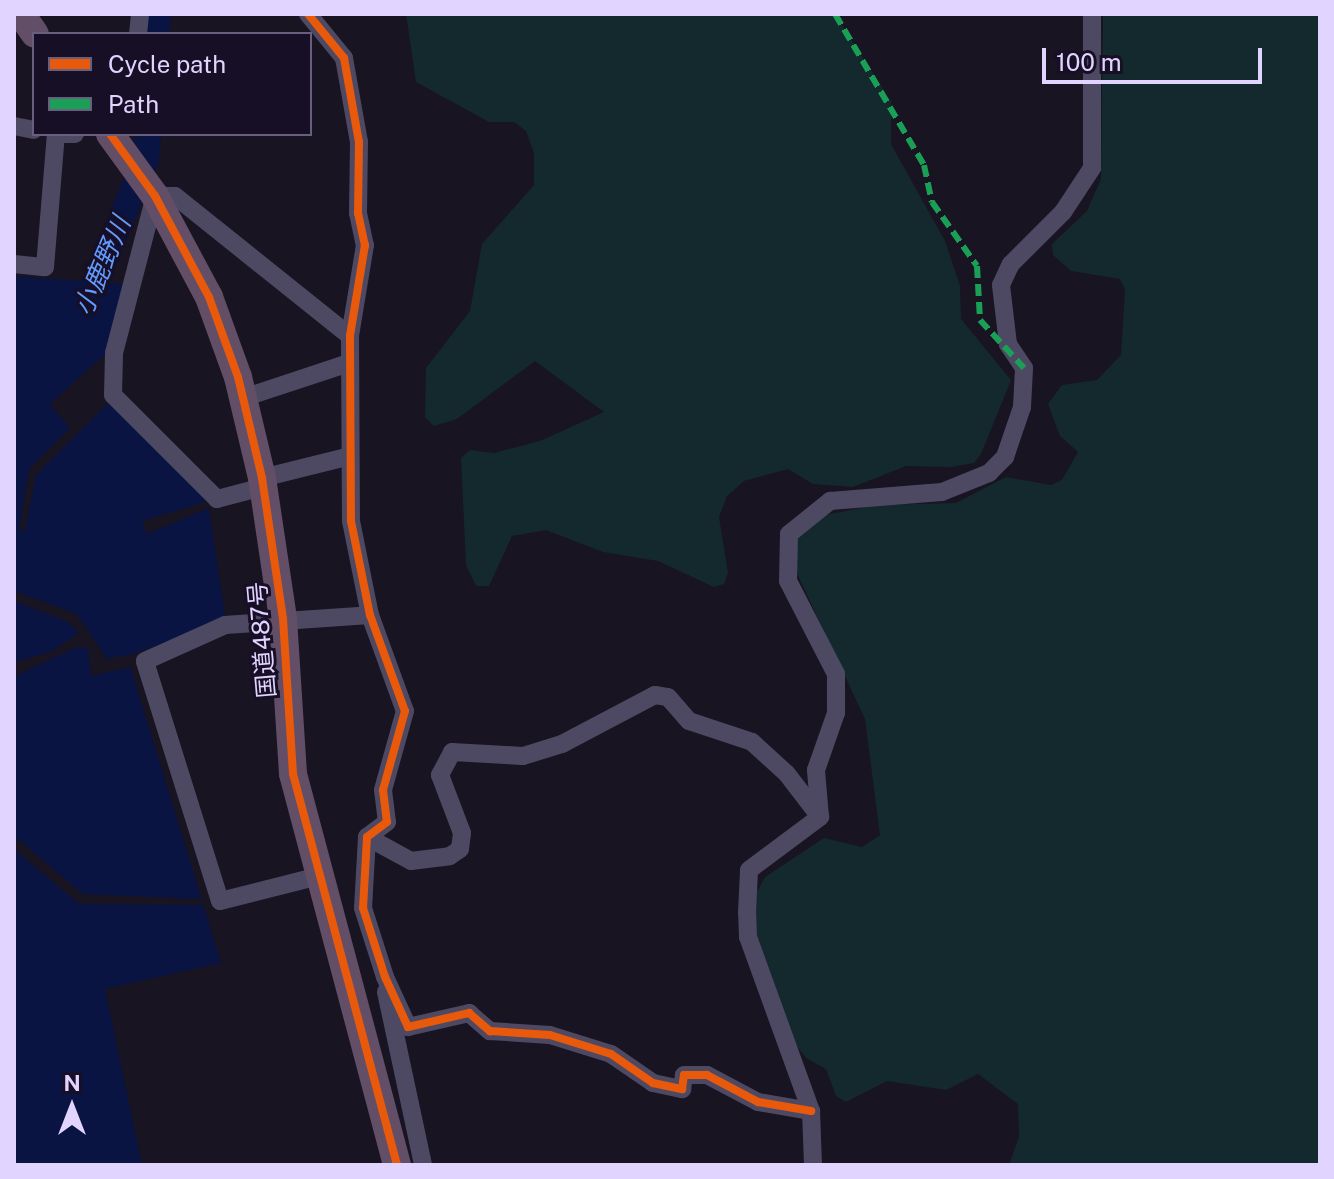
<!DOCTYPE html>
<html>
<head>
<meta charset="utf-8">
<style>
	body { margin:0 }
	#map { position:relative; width:1334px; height:1179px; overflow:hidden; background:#181421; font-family:"Public Sans","Noto Sans JP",sans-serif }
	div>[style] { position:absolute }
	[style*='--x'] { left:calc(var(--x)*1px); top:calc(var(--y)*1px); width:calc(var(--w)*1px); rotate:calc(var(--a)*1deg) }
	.green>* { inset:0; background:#13292e }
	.water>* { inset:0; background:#0a1442 }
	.pier>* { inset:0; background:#181421 }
	.river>* { height:26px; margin:-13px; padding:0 13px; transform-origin:13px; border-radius:13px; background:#0a1442 }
	.minor>* { height:18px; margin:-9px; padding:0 9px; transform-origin:9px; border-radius:9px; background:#4e4962 }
	.trunk>* { height:28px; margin:-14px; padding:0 14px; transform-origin:14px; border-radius:14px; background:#624e67 }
	.quiet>* { height:6px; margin-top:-3px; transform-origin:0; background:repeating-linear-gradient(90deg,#1a9f57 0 12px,transparent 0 18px) }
	.cycleway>* { height:8px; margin:-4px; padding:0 4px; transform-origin:4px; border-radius:4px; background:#e8590c }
	span { translate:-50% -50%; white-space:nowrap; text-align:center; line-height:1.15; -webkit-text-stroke:6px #170f26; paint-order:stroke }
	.street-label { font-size:24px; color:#e1d4ff }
	.water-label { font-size:26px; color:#629aff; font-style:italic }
	.frame { position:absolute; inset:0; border:16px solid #e1d4ff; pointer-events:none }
	.legend { position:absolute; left:32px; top:32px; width:280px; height:104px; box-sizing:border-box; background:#170f26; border:2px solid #685e7d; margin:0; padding:10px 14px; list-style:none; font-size:24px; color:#e1d4ff }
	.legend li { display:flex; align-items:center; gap:16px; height:40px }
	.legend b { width:40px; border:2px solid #685e7d }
	.north { position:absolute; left:32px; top:1067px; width:80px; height:80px; -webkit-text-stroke:6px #170f26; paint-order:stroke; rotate:0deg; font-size:22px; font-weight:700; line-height:32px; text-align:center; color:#e1d4ff }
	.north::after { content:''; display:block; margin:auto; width:28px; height:36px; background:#e1d4ff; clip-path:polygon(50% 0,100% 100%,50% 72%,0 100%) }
	.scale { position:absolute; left:1042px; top:48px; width:220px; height:36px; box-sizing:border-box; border:4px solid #e1d4ff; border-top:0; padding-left:10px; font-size:24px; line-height:28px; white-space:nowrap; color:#e1d4ff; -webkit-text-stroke:6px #170f26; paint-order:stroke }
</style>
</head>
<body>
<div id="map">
	<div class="green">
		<i style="clip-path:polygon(406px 14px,835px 14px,891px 101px,891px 144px,945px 241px,960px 286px,961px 319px,1011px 380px,981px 454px,974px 463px,951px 467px,906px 466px,853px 487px,813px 484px,788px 469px,744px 481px,727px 496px,719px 517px,728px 573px,724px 584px,714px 587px,658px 561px,603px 552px,546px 530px,512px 536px,489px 586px,476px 586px,466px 565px,461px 458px,470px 450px,494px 453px,540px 441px,604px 412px,535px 361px,457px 419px,434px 426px,425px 417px,426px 368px,470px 311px,482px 244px,534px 185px,534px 153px,526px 131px,514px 122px,489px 122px,416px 82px)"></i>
		<i style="clip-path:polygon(1103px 14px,1320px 14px,1320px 1165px,1009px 1165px,1019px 1137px,1018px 1104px,978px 1074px,946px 1090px,887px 1081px,846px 1102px,836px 1096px,826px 1069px,806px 1058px,792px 1040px,751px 931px,754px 897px,765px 877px,824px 838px,862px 847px,880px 835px,865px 719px,793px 565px,801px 520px,875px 505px,956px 503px,1006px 477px,1051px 485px,1062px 480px,1078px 452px,1060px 436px,1048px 404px,1062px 385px,1097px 380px,1121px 355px,1125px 289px,1120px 279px,1071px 271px,1053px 255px,1052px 244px,1087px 211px,1101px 179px)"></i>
	</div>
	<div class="water">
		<i style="clip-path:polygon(14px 276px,123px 284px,105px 354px,50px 404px,70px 428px,29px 469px,19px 530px,25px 531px,36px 475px,108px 403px,207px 496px,226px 622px,127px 656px,221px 963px,105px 989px,142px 1165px,14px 1165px)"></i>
	</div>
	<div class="pier">
		<i style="clip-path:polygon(208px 501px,209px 508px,147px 534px,142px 521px)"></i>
		<i style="clip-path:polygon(14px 591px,77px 614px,107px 659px,127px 655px,131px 667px,91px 676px,88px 649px,77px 647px,15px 676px,14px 662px,50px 652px,79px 633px,68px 622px,14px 601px)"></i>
		<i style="clip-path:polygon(18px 839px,83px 894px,203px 899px,205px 905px,79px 904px,14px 849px)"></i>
	</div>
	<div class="river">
		<i style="--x:156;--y:34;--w:20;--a:-84"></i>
		<i style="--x:82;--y:313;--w:167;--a:-67.4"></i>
		<i style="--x:146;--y:159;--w:25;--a:-85"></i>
	</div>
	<div class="minor">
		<i style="--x:308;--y:14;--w:57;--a:50.7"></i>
		<i style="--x:344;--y:58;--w:85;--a:79.9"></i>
		<i style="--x:359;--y:142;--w:71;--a:90.8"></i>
		<i style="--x:358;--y:213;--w:33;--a:78"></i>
		<i style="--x:365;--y:245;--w:92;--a:99.4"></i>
		<i style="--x:350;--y:336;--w:185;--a:89.7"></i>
		<i style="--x:351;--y:521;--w:96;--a:78.6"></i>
		<i style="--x:370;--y:615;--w:102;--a:70"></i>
		<i style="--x:405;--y:711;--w:82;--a:105.6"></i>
		<i style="--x:383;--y:790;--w:32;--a:83"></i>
		<i style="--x:387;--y:822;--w:25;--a:143"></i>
		<i style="--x:367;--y:837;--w:71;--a:93.2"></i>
		<i style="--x:363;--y:908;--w:72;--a:72.3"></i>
		<i style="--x:385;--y:977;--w:55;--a:65.3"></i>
		<i style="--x:408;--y:1027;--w:63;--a:-12.9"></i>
		<i style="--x:469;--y:1013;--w:28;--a:41"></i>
		<i style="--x:490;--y:1031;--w:60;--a:3.8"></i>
		<i style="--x:550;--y:1035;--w:64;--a:17.3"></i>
		<i style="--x:611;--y:1054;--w:51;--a:34.6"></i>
		<i style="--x:653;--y:1083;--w:30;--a:12"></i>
		<i style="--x:682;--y:1089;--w:14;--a:-82"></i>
		<i style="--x:684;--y:1075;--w:23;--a:0"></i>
		<i style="--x:707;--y:1075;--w:58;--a:27.9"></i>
		<i style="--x:758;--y:1102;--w:54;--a:9.6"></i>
		<i style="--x:138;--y:34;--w:20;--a:-84"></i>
		<i style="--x:14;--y:126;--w:20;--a:11"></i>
		<i style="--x:59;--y:134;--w:16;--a:0"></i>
		<i style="--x:14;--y:264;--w:31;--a:6"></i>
		<i style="--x:45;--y:267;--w:133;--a:-85.3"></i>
		<i style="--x:243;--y:398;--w:112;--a:-18.3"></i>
		<i style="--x:262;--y:478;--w:88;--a:-13.9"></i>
		<i style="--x:263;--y:487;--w:48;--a:165.4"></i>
		<i style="--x:217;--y:499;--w:147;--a:-135"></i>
		<i style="--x:113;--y:395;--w:42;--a:-88.6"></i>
		<i style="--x:114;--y:353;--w:162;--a:-75.4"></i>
		<i style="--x:155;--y:196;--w:20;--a:0"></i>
		<i style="--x:175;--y:196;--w:224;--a:38.7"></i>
		<i style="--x:367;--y:837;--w:50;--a:28.6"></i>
		<i style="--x:411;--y:861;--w:39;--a:-7"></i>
		<i style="--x:450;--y:856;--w:12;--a:-35"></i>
		<i style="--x:460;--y:849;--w:16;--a:-83"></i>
		<i style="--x:462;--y:833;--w:62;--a:-110.8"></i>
		<i style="--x:440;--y:775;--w:26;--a:-62"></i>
		<i style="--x:452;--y:752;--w:71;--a:3.2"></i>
		<i style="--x:523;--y:756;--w:41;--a:-17.1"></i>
		<i style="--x:562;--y:744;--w:105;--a:-27.8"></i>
		<i style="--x:655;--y:695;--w:13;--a:9"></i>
		<i style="--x:668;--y:697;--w:32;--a:49"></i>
		<i style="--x:689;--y:721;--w:66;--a:18.4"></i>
		<i style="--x:752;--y:742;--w:47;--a:42.4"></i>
		<i style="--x:787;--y:774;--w:54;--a:52.5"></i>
		<i style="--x:319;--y:876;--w:102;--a:165.8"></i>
		<i style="--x:220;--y:901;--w:251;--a:-107.4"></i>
		<i style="--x:145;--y:661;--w:88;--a:-24.2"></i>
		<i style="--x:225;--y:625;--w:145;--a:-3.9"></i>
		<i style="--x:386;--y:992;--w:177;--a:77.9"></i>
		<i style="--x:813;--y:1165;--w:54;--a:-92.1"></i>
		<i style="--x:811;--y:1111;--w:185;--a:-109.9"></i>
		<i style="--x:748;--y:937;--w:24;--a:-92"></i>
		<i style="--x:747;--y:913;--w:43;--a:-87.3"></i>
		<i style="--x:749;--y:870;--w:89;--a:-36.7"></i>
		<i style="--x:820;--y:817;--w:47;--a:-94.9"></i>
		<i style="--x:816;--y:770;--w:60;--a:-70.7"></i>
		<i style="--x:836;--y:713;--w:39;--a:-90"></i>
		<i style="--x:836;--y:674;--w:105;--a:-117.3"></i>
		<i style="--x:788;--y:581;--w:47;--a:-88.8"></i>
		<i style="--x:789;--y:534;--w:53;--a:-38.8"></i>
		<i style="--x:830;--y:501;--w:112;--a:-4.6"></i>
		<i style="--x:942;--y:492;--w:51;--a:-22"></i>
		<i style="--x:989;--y:473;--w:23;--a:-45"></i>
		<i style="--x:1005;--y:457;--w:53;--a:-71.2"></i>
		<i style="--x:1022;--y:407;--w:39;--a:-87"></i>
		<i style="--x:1024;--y:368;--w:29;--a:-124"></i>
		<i style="--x:1008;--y:344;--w:59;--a:-96.8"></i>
		<i style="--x:1001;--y:285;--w:23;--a:-65"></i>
		<i style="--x:1011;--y:264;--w:74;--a:-45"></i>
		<i style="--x:1063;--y:212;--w:53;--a:-56.6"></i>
		<i style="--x:1092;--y:168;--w:154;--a:-90"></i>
	</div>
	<div class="trunk">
		<i style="--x:21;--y:14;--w:24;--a:55"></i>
		<i style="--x:110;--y:134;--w:77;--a:54"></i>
		<i style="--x:155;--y:196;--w:115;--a:61.9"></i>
		<i style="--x:209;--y:297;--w:85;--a:70.1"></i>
		<i style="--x:238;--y:377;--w:104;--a:76.6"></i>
		<i style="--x:262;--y:478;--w:143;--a:81.5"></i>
		<i style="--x:283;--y:619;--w:155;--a:86.3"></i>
		<i style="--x:293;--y:774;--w:405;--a:75.1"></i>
	</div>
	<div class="quiet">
		<i style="--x:835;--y:14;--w:175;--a:59.5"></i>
		<i style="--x:924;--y:165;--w:38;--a:78"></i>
		<i style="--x:932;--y:202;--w:78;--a:54.9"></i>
		<i style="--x:977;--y:266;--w:54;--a:86.8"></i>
		<i style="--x:980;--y:320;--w:65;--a:47.5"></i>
	</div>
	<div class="cycleway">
		<i style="--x:308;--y:14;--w:57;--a:50.7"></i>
		<i style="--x:344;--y:58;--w:85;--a:79.9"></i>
		<i style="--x:359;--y:142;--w:71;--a:90.8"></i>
		<i style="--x:358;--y:213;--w:33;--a:78"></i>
		<i style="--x:365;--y:245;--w:92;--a:99.4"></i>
		<i style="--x:350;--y:336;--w:185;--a:89.7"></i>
		<i style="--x:351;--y:521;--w:96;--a:78.6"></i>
		<i style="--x:370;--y:615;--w:102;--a:70"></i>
		<i style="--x:405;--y:711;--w:82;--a:105.6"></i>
		<i style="--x:383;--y:790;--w:32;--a:83"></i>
		<i style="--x:387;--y:822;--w:25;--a:143"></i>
		<i style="--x:367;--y:837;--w:71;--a:93.2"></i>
		<i style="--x:363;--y:908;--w:72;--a:72.3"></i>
		<i style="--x:385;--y:977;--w:55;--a:65.3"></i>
		<i style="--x:408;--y:1027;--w:63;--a:-12.9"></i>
		<i style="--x:469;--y:1013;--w:28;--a:41"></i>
		<i style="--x:490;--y:1031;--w:60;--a:3.8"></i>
		<i style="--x:550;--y:1035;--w:64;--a:17.3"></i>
		<i style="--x:611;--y:1054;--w:51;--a:34.6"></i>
		<i style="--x:653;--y:1083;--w:30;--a:12"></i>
		<i style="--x:682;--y:1089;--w:14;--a:-82"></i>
		<i style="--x:684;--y:1075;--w:23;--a:0"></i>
		<i style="--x:707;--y:1075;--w:58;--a:27.9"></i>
		<i style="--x:758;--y:1102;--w:54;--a:9.6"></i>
		<i style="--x:110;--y:134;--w:77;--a:54"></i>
		<i style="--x:155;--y:196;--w:115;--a:61.9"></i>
		<i style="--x:209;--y:297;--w:85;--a:70.1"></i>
		<i style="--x:238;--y:377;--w:104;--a:76.6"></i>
		<i style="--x:262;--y:478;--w:143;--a:81.5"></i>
		<i style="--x:283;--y:619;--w:155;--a:86.3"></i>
		<i style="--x:293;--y:774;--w:405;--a:75.1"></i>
	</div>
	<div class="street-label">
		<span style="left:262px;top:640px;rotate:-95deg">国道487号</span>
	</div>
	<div class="water-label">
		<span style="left:102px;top:266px;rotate:-67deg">小鹿野川</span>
	</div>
	<div class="frame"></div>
	<ul class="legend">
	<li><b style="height:10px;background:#e8590c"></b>Cycle path</li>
	<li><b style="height:10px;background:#1a9f57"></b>Path</li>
	</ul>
	<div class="north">N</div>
	<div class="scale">100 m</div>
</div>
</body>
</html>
